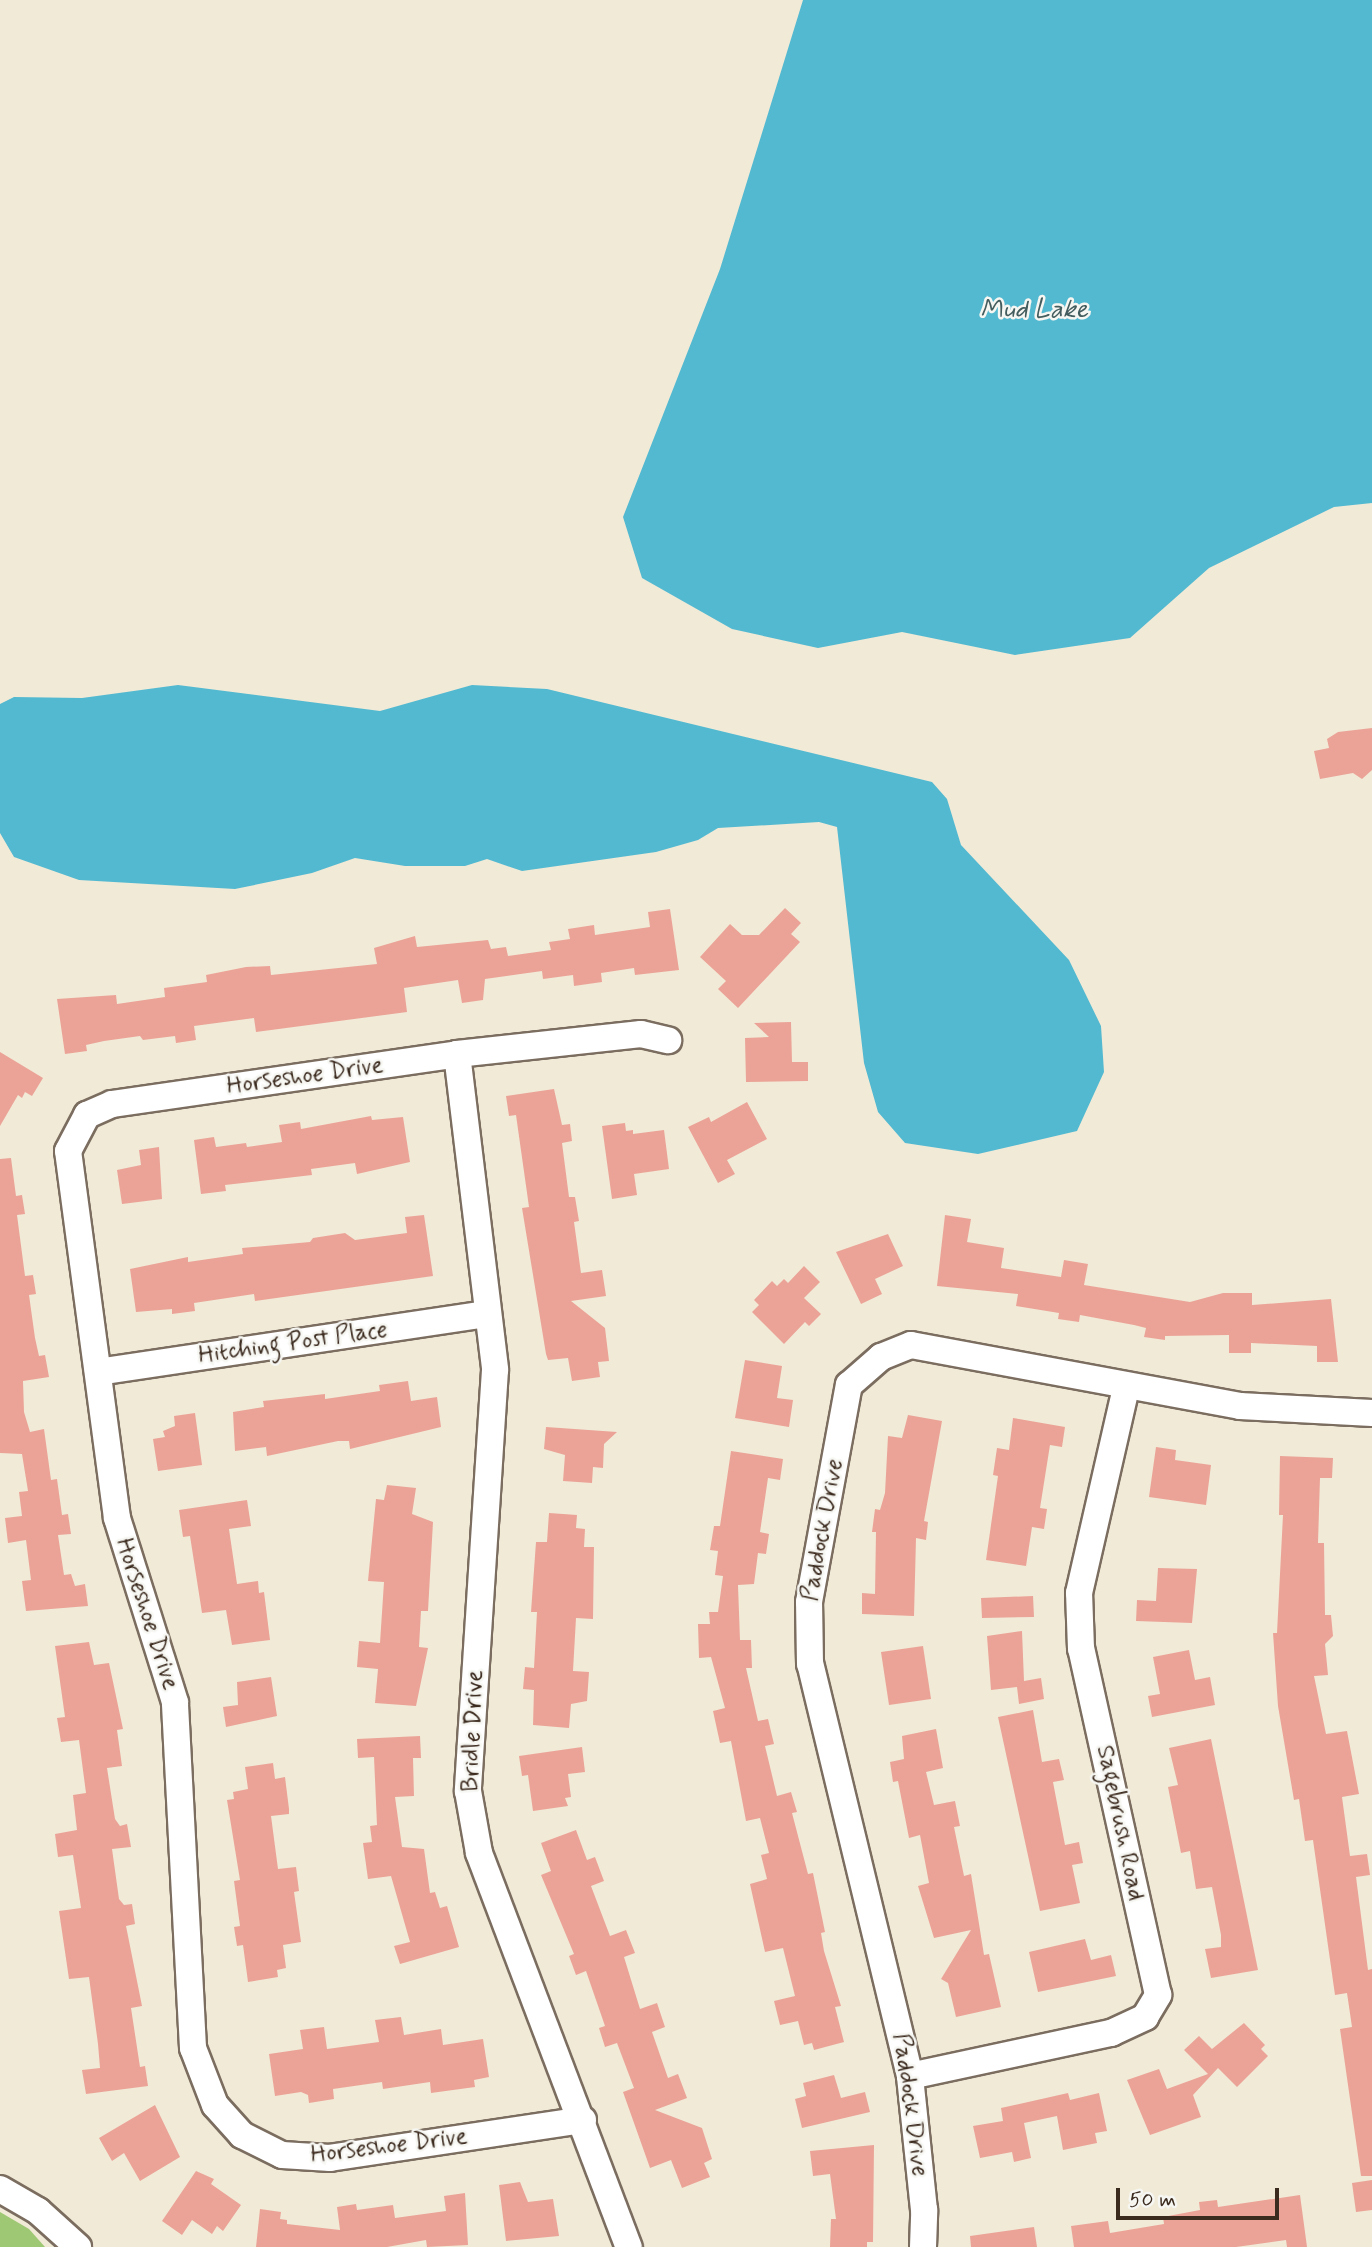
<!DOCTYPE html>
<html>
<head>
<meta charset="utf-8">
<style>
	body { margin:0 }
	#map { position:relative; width:1372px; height:2247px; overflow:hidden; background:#f1ead7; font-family:Mynerve,sans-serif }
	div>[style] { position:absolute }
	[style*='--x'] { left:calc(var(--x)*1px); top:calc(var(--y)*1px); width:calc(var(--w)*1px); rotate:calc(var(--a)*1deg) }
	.green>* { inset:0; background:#9ec874 }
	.water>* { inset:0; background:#53b9d1 }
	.building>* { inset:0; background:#eba397 }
	.roads { filter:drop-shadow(2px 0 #7b6d5f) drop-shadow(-2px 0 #7b6d5f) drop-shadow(0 2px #7b6d5f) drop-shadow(0 -2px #7b6d5f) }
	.minor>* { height:26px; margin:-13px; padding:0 13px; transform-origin:13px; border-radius:13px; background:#fff }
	span { translate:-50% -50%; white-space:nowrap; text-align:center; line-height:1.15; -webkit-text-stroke:5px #f6f6f2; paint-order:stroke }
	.street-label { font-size:24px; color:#3b2a1e }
	.water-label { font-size:26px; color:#435c5d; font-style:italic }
	.scale { position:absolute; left:1116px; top:2188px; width:163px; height:32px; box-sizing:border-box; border:4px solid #3b2a1e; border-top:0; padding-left:9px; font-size:21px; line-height:24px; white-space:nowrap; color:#3b2a1e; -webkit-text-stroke:5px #f6f6f2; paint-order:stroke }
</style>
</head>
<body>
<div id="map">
	<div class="green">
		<i style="clip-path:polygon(0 2212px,29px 2229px,45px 2247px,0 2247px)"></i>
	</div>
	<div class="water">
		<i style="clip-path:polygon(803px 0,1372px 0,1372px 503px,1334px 507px,1209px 568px,1130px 638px,1015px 655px,902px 632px,818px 648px,732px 629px,642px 578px,623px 517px,720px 269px)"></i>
		<i style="clip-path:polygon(178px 685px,380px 711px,472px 685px,547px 689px,932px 782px,947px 799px,961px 845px,1069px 960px,1101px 1026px,1104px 1072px,1077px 1131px,978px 1154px,905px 1143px,878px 1112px,864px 1063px,837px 827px,819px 822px,718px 828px,698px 840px,656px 852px,522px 871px,487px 859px,465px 866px,405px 866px,355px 858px,312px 873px,235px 889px,79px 880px,14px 857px,0 833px,0 704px,14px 697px,82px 698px)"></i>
	</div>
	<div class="building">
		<i style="clip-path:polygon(1372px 728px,1372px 770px,1362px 779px,1353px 773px,1320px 779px,1314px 751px,1329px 748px,1327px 739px,1338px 732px)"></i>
		<i style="clip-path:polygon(785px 908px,801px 923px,791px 934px,800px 942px,738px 1008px,718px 989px,726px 981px,700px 957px,730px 924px,742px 935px,759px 935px)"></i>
		<i style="clip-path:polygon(670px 909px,679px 970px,635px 975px,634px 968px,601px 973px,602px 982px,574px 986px,573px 975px,543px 979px,542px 971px,485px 979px,483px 1000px,462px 1003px,458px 980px,404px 988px,407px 1012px,256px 1032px,254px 1018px,194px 1026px,196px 1040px,176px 1043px,175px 1036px,143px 1040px,140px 1036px,104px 1041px,86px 1045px,87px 1051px,65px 1054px,57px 999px,116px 995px,117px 1004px,165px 997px,164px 988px,207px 982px,206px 975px,246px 967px,270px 966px,271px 975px,377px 964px,374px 948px,415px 936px,417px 947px,488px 940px,491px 949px,506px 947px,508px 956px,551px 950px,549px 942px,570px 939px,568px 929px,594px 925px,595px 935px,650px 927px,648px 912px)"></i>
		<i style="clip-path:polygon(791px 1022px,792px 1062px,808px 1062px,808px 1081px,746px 1082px,745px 1038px,769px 1037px,754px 1023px)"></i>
		<i style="clip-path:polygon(0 1052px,43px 1078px,32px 1096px,25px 1092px,22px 1098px,18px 1095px,0 1126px)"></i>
		<i style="clip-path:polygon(554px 1089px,562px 1125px,570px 1124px,572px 1141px,562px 1143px,569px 1197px,575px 1197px,579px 1221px,574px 1222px,581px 1273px,602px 1270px,606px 1296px,571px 1301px,605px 1328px,609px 1361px,598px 1362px,600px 1377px,572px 1381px,568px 1358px,548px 1360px,546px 1354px,522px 1208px,529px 1207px,516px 1115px,509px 1116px,506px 1096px)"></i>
		<i style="clip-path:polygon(747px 1102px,767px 1139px,727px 1160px,735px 1174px,718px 1183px,688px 1127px,709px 1117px,711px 1122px)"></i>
		<i style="clip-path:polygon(371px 1116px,372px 1120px,403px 1117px,410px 1162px,357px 1174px,355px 1163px,311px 1169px,312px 1175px,225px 1185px,226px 1191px,201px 1194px,194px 1140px,214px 1137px,216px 1147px,246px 1143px,247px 1147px,282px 1142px,279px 1125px,300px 1122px,301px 1129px)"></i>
		<i style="clip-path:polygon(625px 1123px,626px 1131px,633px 1130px,633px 1134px,664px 1130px,669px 1169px,634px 1174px,637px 1195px,612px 1199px,602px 1126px)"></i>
		<i style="clip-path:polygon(159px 1147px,162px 1199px,122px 1204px,117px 1170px,141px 1165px,139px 1150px)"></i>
		<i style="clip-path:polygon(11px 1158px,16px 1196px,22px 1195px,25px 1214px,17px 1215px,25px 1276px,33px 1275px,36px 1294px,29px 1295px,35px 1338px,39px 1356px,45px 1355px,49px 1377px,23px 1381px,24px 1412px,30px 1432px,44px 1429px,51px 1480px,57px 1479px,62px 1515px,68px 1514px,71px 1534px,58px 1535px,64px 1575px,71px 1574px,75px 1586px,85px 1584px,88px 1606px,26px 1611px,22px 1581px,31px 1580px,26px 1540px,8px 1543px,5px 1518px,22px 1516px,19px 1492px,28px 1491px,22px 1454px,0 1453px,0 1159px)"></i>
		<i style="clip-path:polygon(424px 1215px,433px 1276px,255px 1301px,254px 1294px,194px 1303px,195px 1311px,172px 1314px,172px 1309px,136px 1312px,130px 1269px,188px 1257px,188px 1262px,243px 1254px,242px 1248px,310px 1242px,313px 1238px,345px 1233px,355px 1240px,407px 1233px,405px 1217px)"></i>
		<i style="clip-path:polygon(945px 1215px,971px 1219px,967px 1242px,1004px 1248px,1001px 1268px,1061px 1277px,1064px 1260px,1088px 1264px,1084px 1285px,1190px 1302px,1223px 1293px,1252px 1293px,1252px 1305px,1331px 1299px,1338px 1362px,1317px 1362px,1317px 1346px,1251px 1343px,1251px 1353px,1229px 1353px,1229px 1335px,1165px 1336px,1165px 1340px,1144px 1337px,1146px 1328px,1134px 1325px,1080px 1315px,1079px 1322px,1058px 1319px,1059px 1313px,1016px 1306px,1018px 1294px,937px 1286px)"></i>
		<i style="clip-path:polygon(888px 1234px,903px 1266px,875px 1279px,882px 1294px,861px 1304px,836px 1252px)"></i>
		<i style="clip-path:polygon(804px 1266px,820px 1282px,804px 1298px,821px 1314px,809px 1326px,805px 1322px,784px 1344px,752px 1312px,759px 1305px,754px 1300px,772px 1281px,777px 1286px,784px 1279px,788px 1283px)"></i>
		<i style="clip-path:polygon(745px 1360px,782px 1366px,777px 1398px,793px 1400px,789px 1427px,735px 1418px)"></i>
		<i style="clip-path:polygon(408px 1381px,411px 1401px,437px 1397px,441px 1427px,350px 1449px,349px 1441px,338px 1441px,267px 1456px,266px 1447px,235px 1451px,233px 1412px,264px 1407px,263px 1401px,325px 1394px,325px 1399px,380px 1391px,379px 1385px)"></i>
		<i style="clip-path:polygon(195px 1413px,202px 1465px,158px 1471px,153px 1439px,165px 1437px,163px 1431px,175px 1426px,174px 1416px)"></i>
		<i style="clip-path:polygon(908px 1415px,942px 1421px,924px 1521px,928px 1522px,926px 1540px,916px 1538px,914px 1616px,862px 1614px,862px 1593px,875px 1594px,876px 1532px,872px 1532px,875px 1509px,880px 1510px,885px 1493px,888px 1436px,902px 1438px)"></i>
		<i style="clip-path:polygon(1013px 1418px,1065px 1427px,1062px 1447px,1050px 1445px,1040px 1508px,1047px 1509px,1044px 1529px,1032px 1527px,1026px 1566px,986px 1560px,998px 1476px,993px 1475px,997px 1448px,1009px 1450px)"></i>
		<i style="clip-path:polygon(546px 1427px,617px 1432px,604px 1444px,603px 1468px,593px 1467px,592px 1483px,563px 1481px,565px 1455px,544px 1449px)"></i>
		<i style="clip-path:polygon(1156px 1447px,1176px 1450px,1175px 1460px,1211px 1465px,1206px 1505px,1149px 1497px)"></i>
		<i style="clip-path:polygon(731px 1451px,783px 1459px,780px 1480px,768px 1478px,760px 1532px,769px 1534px,766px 1554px,758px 1553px,754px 1584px,738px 1585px,740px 1640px,751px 1640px,752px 1668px,746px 1668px,758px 1721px,768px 1719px,774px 1744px,765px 1746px,777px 1796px,791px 1792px,797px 1812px,792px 1813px,808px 1874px,813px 1873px,825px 1932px,821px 1933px,824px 1951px,841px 2006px,835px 2007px,844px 2042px,814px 2050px,812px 2043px,804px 2045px,798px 2021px,780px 2025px,774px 2001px,795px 1996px,783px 1948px,765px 1952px,750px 1884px,767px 1879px,761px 1855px,769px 1853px,760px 1818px,746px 1821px,731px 1741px,720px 1743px,713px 1711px,725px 1708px,711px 1657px,699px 1658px,698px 1624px,710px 1624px,709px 1612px,718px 1612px,723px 1576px,715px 1575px,718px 1551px,710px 1550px,714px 1526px,720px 1526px)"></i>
		<i style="clip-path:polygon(1280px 1456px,1333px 1458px,1332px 1478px,1320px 1478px,1318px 1543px,1324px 1543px,1325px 1615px,1331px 1615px,1333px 1636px,1325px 1644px,1328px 1675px,1314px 1676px,1326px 1734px,1347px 1731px,1359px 1794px,1342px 1797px,1350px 1856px,1367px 1854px,1370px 1875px,1356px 1877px,1368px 1970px,1372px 1969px,1372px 2176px,1361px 2176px,1340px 2029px,1352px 2027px,1347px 1993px,1335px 1995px,1313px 1840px,1305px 1841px,1299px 1799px,1294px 1800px,1278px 1706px,1273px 1633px,1277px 1633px,1283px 1515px,1279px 1515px)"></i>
		<i style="clip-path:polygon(387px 1485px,416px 1488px,412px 1514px,433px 1522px,428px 1611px,421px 1611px,419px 1647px,428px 1648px,416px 1706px,375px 1703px,378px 1669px,357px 1667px,359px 1641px,380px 1643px,384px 1582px,368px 1581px,376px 1499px,384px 1500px)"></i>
		<i style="clip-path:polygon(247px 1500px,251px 1526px,229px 1529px,237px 1584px,258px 1581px,259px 1593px,264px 1592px,270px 1640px,232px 1645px,226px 1610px,202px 1613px,190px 1536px,183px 1537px,179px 1510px)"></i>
		<i style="clip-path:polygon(549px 1513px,577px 1515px,576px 1528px,585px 1529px,584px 1547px,594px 1547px,593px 1619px,576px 1618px,573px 1671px,589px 1672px,587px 1701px,571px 1704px,569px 1728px,533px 1725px,534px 1690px,523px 1689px,525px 1667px,534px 1668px,537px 1612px,531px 1612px,536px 1542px,547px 1542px)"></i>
		<i style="clip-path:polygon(1158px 1568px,1197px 1569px,1192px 1623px,1136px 1621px,1137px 1600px,1156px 1601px)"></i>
		<i style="clip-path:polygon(1033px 1596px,1034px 1617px,982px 1618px,981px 1598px)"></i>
		<i style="clip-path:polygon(1022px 1631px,1024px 1681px,1041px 1678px,1044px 1699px,1019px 1704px,1017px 1687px,991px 1690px,987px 1636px)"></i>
		<i style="clip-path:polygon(89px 1642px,94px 1665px,109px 1663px,123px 1729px,117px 1730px,122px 1766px,107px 1768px,115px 1819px,120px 1826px,127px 1824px,131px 1847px,112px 1849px,119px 1899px,124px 1905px,132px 1904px,135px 1924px,126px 1926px,142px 2006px,131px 2008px,140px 2067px,145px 2066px,148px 2086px,86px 2094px,82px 2070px,100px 2068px,98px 2044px,89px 1977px,69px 1979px,59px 1911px,81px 1908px,73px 1855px,58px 1857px,55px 1834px,77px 1830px,73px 1795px,86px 1793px,79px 1740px,61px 1742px,57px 1718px,65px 1717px,55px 1646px)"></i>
		<i style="clip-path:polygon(923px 1646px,931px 1699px,889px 1705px,881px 1652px)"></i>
		<i style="clip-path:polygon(1189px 1650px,1195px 1680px,1210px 1677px,1215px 1705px,1152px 1717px,1148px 1696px,1160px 1694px,1153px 1657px)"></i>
		<i style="clip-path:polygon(271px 1677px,277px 1716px,226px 1727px,223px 1707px,238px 1705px,237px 1682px)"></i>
		<i style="clip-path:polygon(1033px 1710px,1042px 1762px,1059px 1759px,1064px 1780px,1053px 1782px,1065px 1845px,1079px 1842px,1083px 1863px,1072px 1865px,1080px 1903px,1040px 1911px,998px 1717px)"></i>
		<i style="clip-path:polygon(936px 1729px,943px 1768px,926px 1772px,934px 1805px,955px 1801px,960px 1826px,954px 1827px,964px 1876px,971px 1874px,984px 1955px,989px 1954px,1001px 2007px,956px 2017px,948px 1983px,941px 1979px,971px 1930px,934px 1938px,918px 1886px,929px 1883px,920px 1835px,909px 1838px,898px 1781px,893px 1782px,890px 1762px,904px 1759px,902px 1736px)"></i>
		<i style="clip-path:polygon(420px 1736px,421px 1758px,413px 1758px,414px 1796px,395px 1797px,402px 1847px,424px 1849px,430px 1893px,435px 1892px,440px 1908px,447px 1906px,459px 1947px,400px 1964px,394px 1946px,410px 1942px,391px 1876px,368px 1879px,363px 1843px,372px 1842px,370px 1826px,377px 1825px,374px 1757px,358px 1758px,357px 1739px)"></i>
		<i style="clip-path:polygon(1211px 1739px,1258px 1970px,1211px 1978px,1205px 1949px,1221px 1947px,1221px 1935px,1212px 1887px,1196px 1889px,1190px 1851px,1181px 1853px,1168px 1787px,1178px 1785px,1169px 1748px)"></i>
		<i style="clip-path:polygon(582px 1747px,585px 1772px,568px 1774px,571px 1797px,565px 1798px,568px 1806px,533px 1811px,528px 1775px,522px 1776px,519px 1756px)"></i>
		<i style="clip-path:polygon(273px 1763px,275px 1779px,285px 1777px,289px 1809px,289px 1814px,271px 1816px,278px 1869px,296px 1867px,299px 1891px,294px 1892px,301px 1942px,283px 1945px,286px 1968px,277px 1970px,278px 1977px,248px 1982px,243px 1945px,237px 1946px,234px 1927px,240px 1926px,234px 1881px,240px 1880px,227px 1800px,234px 1799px,233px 1792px,248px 1789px,245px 1767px)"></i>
		<i style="clip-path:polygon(576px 1830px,587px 1860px,595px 1857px,604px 1881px,591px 1886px,610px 1936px,626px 1930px,635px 1953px,624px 1957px,640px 2009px,657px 2003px,665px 2027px,652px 2032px,668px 2078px,678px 2074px,687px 2098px,655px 2110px,702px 2128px,712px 2159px,704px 2163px,710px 2177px,682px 2188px,671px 2160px,650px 2168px,623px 2092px,634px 2088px,617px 2043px,605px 2047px,599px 2028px,605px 2026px,586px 1971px,576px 1975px,569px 1956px,574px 1954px,541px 1875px,551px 1871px,541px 1843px)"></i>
		<i style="clip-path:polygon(1085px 1939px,1091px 1960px,1111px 1955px,1116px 1976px,1038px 1992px,1029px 1952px)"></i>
		<i style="clip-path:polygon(401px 2017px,404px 2035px,441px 2029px,443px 2045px,483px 2039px,489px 2077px,474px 2080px,475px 2087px,431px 2093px,430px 2082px,383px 2089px,382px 2082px,333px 2089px,334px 2099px,309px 2103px,308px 2095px,301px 2092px,275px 2096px,269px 2054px,303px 2049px,300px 2030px,324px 2027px,327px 2049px,379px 2042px,375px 2020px)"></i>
		<i style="clip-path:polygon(1244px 2023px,1265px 2045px,1261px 2049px,1268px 2056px,1237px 2087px,1218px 2068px,1193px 2095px,1201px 2117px,1150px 2135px,1127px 2080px,1159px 2069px,1167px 2089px,1208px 2074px,1184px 2050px,1199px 2036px,1212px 2049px)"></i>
		<i style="clip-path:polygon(834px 2075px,841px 2098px,865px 2092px,870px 2112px,802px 2128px,795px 2099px,806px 2096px,803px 2083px)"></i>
		<i style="clip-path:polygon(1068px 2093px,1070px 2100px,1099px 2093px,1107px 2131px,1095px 2133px,1097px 2143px,1063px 2150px,1057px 2116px,1024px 2123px,1031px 2158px,1014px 2162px,1012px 2152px,980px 2158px,973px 2126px,1003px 2121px,1001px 2108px)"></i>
		<i style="clip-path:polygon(155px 2105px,180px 2157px,140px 2181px,124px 2153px,112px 2161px,99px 2138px)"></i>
		<i style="clip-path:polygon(874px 2145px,873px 2242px,867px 2242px,867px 2247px,830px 2247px,831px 2219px,836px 2219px,830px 2174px,813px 2176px,810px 2151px)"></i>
		<i style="clip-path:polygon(196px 2171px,214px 2179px,211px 2184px,241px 2205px,223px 2231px,217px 2226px,212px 2234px,192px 2220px,182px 2235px,162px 2221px)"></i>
		<i style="clip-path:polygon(1372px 2180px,1372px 2210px,1356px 2212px,1352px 2183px)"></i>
		<i style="clip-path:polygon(520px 2182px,528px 2202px,553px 2199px,559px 2236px,506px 2241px,499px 2185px)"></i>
		<i style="clip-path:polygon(465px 2193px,468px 2245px,427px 2247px,426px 2240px,387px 2247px,256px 2247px,260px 2209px,281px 2212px,280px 2219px,287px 2220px,287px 2224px,340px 2230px,337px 2207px,356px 2204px,357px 2210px,393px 2205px,395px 2218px,446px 2211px,444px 2196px)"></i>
		<i style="clip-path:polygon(1300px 2195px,1307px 2247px,1287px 2247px,1286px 2240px,1236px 2247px,1074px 2247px,1071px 2226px,1108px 2221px,1110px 2233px,1164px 2224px,1163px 2217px,1200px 2210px,1199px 2202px,1217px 2200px,1218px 2207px)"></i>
		<i style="clip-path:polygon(1034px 2227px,1037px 2247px,971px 2247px,970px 2236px)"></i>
	</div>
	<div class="roads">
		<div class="minor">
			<i style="--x:457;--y:1054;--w:318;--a:83.1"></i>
			<i style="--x:495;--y:1370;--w:422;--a:93.7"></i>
			<i style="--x:468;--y:1791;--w:63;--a:79.9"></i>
			<i style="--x:479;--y:1853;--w:422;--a:69.2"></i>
			<i style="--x:98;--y:1372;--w:394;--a:-8.5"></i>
			<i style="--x:910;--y:2076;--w:206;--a:-12.1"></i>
			<i style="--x:1111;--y:2033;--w:38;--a:-25"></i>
			<i style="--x:1145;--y:2017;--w:26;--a:-59"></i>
			<i style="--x:1158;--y:1995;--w:354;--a:-102.5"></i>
			<i style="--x:1081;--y:1649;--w:56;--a:-92"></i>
			<i style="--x:1079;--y:1593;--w:211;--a:-77.1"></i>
			<i style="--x:583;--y:2120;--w:256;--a:171.5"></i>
			<i style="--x:330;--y:2158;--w:48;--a:-176.4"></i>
			<i style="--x:282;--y:2155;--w:45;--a:-153.4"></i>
			<i style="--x:242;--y:2135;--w:40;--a:-132"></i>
			<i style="--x:215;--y:2105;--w:61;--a:-111.1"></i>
			<i style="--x:193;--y:2048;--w:346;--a:-93"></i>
			<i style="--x:175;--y:1702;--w:193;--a:-107.5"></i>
			<i style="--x:117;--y:1518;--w:370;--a:-97.6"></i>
			<i style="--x:68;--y:1151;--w:41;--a:-62.2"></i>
			<i style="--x:87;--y:1115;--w:27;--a:-24"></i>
			<i style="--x:112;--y:1104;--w:349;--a:-8.2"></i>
			<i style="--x:457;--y:1054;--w:185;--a:-6.2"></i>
			<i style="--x:641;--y:1034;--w:28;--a:13"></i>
			<i style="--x:0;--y:2189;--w:44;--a:30.1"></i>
			<i style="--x:38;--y:2211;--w:54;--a:42"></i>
			<i style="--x:923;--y:2247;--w:37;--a:-88"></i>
			<i style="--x:924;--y:2210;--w:135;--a:-96"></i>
			<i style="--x:910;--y:2076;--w:424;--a:-103.6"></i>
			<i style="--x:810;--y:1664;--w:62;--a:-90.9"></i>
			<i style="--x:809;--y:1602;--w:221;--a:-79.6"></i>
			<i style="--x:849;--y:1385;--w:43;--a:-41.2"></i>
			<i style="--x:881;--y:1357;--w:32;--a:-22"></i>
			<i style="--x:911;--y:1345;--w:335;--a:10.5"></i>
			<i style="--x:1240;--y:1406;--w:132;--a:3"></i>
		</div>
	</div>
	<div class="street-label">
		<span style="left:305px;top:1076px;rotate:-8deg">Horseshoe Drive</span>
		<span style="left:293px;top:1343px;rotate:-8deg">Hitching Post Place</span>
		<span style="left:823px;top:1530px;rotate:-80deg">Paddock Drive</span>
		<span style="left:147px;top:1614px;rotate:72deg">Horseshoe Drive</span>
		<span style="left:473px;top:1731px;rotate:-88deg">Bridle Drive</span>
		<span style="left:1120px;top:1823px;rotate:78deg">Sagebrush Road</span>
		<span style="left:910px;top:2105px;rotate:82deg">Paddock Drive</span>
		<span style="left:389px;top:2146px;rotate:-7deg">Horseshoe Drive</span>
	</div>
	<div class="water-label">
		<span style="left:1034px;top:311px">Mud Lake</span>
	</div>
	<div class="scale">50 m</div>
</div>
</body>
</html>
